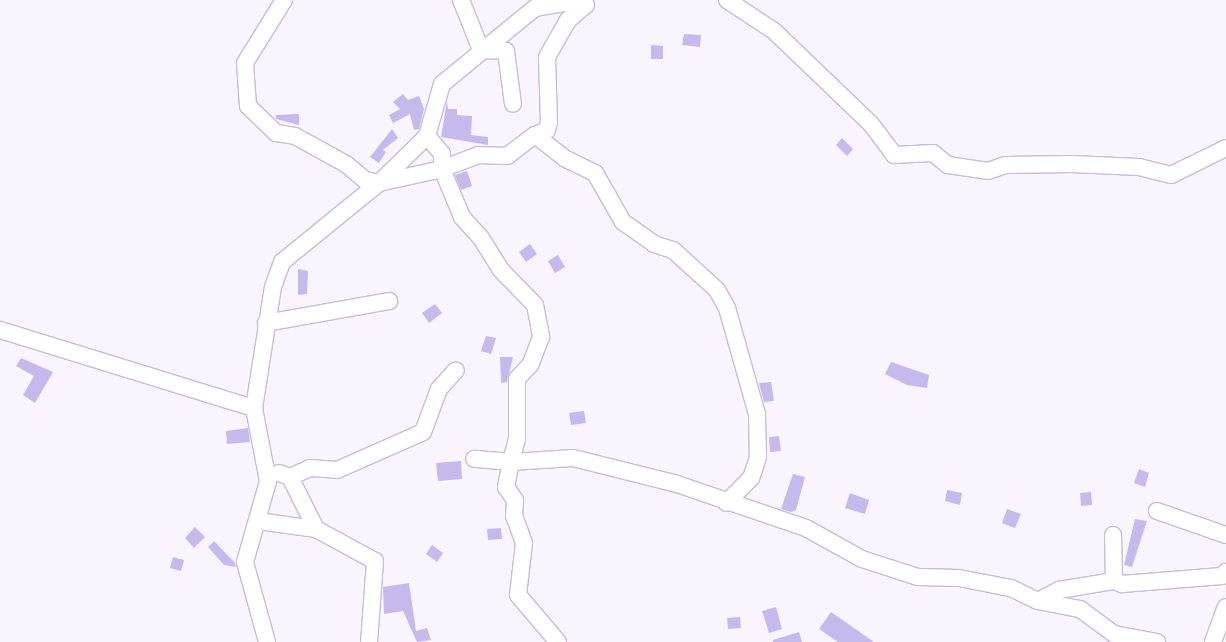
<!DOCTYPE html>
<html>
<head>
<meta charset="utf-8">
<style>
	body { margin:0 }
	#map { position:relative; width:1226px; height:642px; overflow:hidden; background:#f9f4fe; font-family:"PT Sans",sans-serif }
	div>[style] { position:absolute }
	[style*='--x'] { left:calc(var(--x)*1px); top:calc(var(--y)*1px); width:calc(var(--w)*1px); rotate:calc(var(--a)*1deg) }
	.building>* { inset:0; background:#c4baec }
	.roads { filter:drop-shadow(1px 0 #c9bcd4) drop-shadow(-1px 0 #c9bcd4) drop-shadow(0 1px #c9bcd4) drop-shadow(0 -1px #c9bcd4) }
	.minor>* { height:16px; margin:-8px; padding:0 8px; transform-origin:8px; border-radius:8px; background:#fff }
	span { translate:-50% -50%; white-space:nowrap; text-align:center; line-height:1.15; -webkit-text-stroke:5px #fff; paint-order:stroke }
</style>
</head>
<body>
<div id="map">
	<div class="building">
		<i style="clip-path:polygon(684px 34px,701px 35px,700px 47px,682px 45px)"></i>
		<i style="clip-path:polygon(651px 45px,663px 46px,663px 59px,651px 59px)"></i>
		<i style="clip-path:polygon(403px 94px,408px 100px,419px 96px,424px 109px,419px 129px,414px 130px,410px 114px,393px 123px,389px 115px,400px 109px,393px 102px)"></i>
		<i style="clip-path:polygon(447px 101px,448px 109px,457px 109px,457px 115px,472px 116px,471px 135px,488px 137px,488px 145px,441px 137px)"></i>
		<i style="clip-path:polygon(299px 114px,299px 125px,276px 119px,276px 115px)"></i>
		<i style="clip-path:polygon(392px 129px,398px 138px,383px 150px,386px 152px,379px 163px,370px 157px)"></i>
		<i style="clip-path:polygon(842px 138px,853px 149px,847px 156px,836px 145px)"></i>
		<i style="clip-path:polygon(467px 171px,472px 186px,461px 190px,455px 175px)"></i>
		<i style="clip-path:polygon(530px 244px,537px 254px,526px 262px,519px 252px)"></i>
		<i style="clip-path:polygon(558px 255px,565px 267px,555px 273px,548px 261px)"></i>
		<i style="clip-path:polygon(298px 269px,308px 271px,307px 294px,298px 295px)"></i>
		<i style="clip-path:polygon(435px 304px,442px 313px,429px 323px,422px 313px)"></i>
		<i style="clip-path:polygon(486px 336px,496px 338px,491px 354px,481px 351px)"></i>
		<i style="clip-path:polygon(500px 357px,513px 357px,507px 382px,501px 383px)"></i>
		<i style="clip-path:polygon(21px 358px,53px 372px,35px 403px,23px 395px,34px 376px,16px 366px)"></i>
		<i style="clip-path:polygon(891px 362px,929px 375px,927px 388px,907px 385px,885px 374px)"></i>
		<i style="clip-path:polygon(771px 382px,774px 401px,764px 402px,759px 383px)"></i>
		<i style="clip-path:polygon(584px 411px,586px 423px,571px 425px,569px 413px)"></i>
		<i style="clip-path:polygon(248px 428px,250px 442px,227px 444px,226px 431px)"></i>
		<i style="clip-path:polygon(779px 436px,781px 451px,770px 452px,769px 437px)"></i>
		<i style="clip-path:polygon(461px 461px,462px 479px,438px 481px,436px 463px)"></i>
		<i style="clip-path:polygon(1139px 469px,1149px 473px,1145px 487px,1134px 483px)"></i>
		<i style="clip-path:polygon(793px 474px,805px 477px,796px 510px,791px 512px,781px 509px)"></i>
		<i style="clip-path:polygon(947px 490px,962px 493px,960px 505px,945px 501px)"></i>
		<i style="clip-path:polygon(1091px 492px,1092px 505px,1081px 506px,1080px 493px)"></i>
		<i style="clip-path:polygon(850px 493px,869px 500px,865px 514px,845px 508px)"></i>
		<i style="clip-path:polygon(1007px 509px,1021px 514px,1015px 528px,1002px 523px)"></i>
		<i style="clip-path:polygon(1135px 519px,1147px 521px,1132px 567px,1124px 565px)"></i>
		<i style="clip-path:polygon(195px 527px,205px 537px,194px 548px,185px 538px)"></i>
		<i style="clip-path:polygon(501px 528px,502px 539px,488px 540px,487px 529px)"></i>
		<i style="clip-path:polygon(214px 541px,235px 563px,236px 567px,224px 565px,208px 547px)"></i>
		<i style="clip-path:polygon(432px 545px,443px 553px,437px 562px,426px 554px)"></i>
		<i style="clip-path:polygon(173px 557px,184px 560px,181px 571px,170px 568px)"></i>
		<i style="clip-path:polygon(409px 583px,416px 631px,427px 628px,431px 640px,417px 642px,403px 611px,384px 614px,383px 587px)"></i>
		<i style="clip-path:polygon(776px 607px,782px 629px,769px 633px,762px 611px)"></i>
		<i style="clip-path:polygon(831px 612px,874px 642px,838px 642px,819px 629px)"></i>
		<i style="clip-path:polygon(740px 617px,741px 628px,728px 629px,727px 618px)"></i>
		<i style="clip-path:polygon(799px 632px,802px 642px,773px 642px,773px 640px)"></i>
	</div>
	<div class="roads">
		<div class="minor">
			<i style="--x:284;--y:0;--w:74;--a:121.8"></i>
			<i style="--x:245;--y:63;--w:43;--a:86"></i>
			<i style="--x:248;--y:106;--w:39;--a:44"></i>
			<i style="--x:276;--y:133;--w:19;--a:9"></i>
			<i style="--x:295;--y:136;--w:58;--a:28.8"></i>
			<i style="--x:346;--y:164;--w:25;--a:40"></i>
			<i style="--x:365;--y:180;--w:14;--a:12"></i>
			<i style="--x:379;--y:183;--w:65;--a:-12.5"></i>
			<i style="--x:442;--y:169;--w:39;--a:-21"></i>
			<i style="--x:478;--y:155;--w:29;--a:2"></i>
			<i style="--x:507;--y:156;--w:35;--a:-37"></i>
			<i style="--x:535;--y:135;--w:37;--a:38"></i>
			<i style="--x:564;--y:158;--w:34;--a:26"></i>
			<i style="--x:595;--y:173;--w:56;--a:60.3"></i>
			<i style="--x:623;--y:222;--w:38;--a:35"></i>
			<i style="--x:654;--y:244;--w:20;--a:18"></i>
			<i style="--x:673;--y:250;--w:59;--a:42.3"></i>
			<i style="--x:717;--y:290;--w:21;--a:61"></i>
			<i style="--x:727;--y:308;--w:110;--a:74.2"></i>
			<i style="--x:757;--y:414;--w:43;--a:88.7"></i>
			<i style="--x:758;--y:457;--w:22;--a:108"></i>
			<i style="--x:751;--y:478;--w:35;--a:135"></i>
			<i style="--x:461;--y:0;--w:54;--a:68.2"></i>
			<i style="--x:481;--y:50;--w:25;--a:2"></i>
			<i style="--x:506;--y:51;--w:53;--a:82.5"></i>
			<i style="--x:727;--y:0;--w:56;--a:33.4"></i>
			<i style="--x:774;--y:31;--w:134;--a:43.8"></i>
			<i style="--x:871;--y:124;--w:39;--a:53"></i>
			<i style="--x:894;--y:155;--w:39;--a:-3"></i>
			<i style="--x:933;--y:153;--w:19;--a:39"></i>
			<i style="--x:948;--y:165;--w:40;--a:8.5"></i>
			<i style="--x:988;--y:171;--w:18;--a:-19"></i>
			<i style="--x:1005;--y:165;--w:66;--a:-0.9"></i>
			<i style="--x:1071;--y:164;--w:68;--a:2.5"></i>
			<i style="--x:1139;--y:167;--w:33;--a:14"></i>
			<i style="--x:1171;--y:175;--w:61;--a:-26.1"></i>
			<i style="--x:535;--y:135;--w:13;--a:-23"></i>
			<i style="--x:547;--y:130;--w:8;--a:-76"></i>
			<i style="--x:549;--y:122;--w:65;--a:-91.8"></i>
			<i style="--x:547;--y:57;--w:43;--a:-60.4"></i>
			<i style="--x:568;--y:20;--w:23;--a:-40"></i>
			<i style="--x:586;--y:5;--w:12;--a:-160"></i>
			<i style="--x:427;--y:136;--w:23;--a:50"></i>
			<i style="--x:442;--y:154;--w:15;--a:90"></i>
			<i style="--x:442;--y:169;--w:52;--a:67.4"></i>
			<i style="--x:462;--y:217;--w:28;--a:48"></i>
			<i style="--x:481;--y:238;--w:36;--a:58"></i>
			<i style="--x:500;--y:269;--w:50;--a:45.8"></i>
			<i style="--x:535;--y:305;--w:33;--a:79"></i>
			<i style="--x:541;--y:337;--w:30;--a:111"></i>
			<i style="--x:530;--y:365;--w:19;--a:133"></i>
			<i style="--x:517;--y:379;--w:60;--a:90"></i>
			<i style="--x:517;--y:439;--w:24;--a:105"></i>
			<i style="--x:511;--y:462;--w:37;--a:-175"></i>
			<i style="--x:266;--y:323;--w:125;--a:-10.1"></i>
			<i style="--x:0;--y:330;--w:266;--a:17.1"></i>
			<i style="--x:279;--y:473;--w:12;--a:20"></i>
			<i style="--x:290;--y:477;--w:58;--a:63.4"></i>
			<i style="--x:290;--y:477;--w:22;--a:-24"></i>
			<i style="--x:310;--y:468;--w:27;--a:4"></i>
			<i style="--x:337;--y:470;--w:94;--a:-23.8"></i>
			<i style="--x:423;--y:432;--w:46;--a:-69.6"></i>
			<i style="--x:439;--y:389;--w:25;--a:-48"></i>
			<i style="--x:1157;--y:511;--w:73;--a:19.2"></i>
			<i style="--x:258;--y:521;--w:59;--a:7.9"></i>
			<i style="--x:316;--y:529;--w:67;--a:28.5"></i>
			<i style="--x:375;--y:561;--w:81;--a:94.2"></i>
			<i style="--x:1114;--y:581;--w:9;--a:21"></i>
			<i style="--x:1122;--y:584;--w:100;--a:-4.6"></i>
			<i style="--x:1222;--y:576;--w:6;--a:-45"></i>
			<i style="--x:1038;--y:601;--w:43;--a:10.8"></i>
			<i style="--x:1080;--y:609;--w:42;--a:36.3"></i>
			<i style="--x:1114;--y:634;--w:44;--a:10.5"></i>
			<i style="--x:267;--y:642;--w:83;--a:-105.4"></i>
			<i style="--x:245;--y:562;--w:84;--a:-74.1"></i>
			<i style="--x:268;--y:481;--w:74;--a:-100.9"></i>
			<i style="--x:254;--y:408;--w:122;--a:-81.1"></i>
			<i style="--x:273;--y:287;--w:27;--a:-70"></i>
			<i style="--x:282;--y:262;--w:125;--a:-39.2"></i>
			<i style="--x:379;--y:183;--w:67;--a:-44.4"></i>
			<i style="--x:427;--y:136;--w:54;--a:-73.9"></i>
			<i style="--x:442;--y:84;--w:120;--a:-39.3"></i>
			<i style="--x:535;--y:8;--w:48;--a:-9.7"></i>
			<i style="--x:558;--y:642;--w:62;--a:-130.4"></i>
			<i style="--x:518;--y:595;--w:52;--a:-83.4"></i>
			<i style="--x:524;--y:543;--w:29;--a:-110"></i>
			<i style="--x:514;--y:516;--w:16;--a:-86"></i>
			<i style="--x:515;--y:500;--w:16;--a:-125"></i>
			<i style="--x:506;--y:487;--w:25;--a:-79"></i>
			<i style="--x:511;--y:462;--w:62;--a:-3.7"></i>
			<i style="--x:573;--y:458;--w:107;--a:14"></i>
			<i style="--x:677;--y:484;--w:136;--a:18.8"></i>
			<i style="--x:806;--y:528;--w:64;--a:29"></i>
			<i style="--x:862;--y:559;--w:59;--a:17.8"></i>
			<i style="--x:918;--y:577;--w:41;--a:1.4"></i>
			<i style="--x:959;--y:578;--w:53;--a:10.9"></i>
			<i style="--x:1011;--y:588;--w:30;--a:26"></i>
			<i style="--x:1038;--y:601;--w:24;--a:-28"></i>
			<i style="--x:1059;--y:590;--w:56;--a:-9.3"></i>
			<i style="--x:1114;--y:581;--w:46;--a:-91.2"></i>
			<i style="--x:1213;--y:642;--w:37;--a:-70"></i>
		</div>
	</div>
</div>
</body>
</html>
